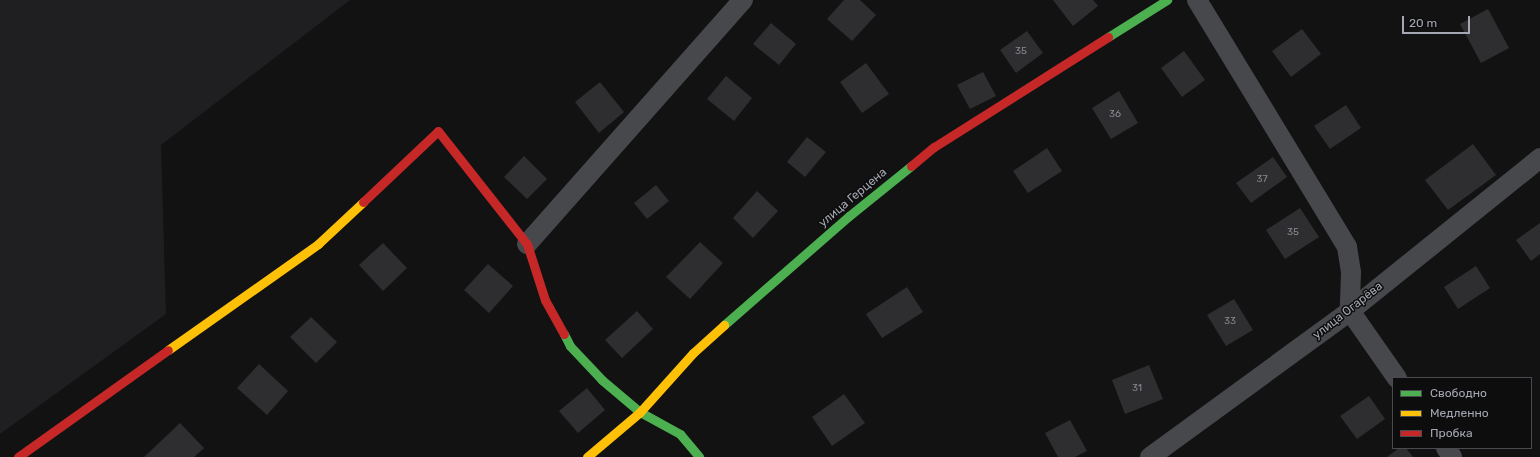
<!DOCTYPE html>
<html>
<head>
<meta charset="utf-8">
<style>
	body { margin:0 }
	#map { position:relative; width:1540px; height:457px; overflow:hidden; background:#121213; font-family:Rubik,sans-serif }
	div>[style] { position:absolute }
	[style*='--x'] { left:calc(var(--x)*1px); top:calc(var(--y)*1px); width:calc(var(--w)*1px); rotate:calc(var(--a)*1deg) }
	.built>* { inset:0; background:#1f1f21 }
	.building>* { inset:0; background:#2e2e30 }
	.street>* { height:20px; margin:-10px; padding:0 10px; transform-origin:10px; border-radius:10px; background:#47484c }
	.fast>* { height:9px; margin:-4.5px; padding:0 4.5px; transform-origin:4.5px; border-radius:4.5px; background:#4caf50 }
	.slow>* { height:9px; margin:-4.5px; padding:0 4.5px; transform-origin:4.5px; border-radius:4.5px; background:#ffc107 }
	.jam>* { height:9px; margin:-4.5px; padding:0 4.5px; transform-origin:4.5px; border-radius:4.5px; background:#c62828 }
	span { translate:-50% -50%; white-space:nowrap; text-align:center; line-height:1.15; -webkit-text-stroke:3px #0d0d0e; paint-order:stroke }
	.number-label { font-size:10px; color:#878a92 }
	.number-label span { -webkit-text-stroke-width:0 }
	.street-label { font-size:12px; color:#a5a8b2 }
	.legend { position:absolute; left:1392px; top:377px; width:140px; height:72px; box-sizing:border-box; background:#0d0d0e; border:1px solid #4a4b50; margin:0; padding:5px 7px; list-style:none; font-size:12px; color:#a5a8b2 }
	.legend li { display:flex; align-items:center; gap:8px; height:20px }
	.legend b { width:20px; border:1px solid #4a4b50 }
	.scale { position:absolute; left:1402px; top:16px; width:68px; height:18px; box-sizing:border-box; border:2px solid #a5a8b2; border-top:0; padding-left:5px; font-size:12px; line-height:14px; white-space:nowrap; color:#a5a8b2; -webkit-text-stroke:3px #0d0d0e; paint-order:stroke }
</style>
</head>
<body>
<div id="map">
	<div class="built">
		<i style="clip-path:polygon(0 0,350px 0,161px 145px,166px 314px,0 434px)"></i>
	</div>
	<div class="building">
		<i style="clip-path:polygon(844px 0,860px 0,876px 15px,852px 41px,827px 19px)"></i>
		<i style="clip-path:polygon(1053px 0,1093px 0,1098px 6px,1073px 26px)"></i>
		<i style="clip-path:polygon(1488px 9px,1509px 48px,1481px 63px,1460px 24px)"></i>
		<i style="clip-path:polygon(771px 23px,796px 44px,779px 65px,753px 44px)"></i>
		<i style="clip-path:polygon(1302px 29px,1321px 54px,1291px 77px,1272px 51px)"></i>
		<i style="clip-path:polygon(1027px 31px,1043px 53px,1016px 73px,1000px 50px)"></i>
		<i style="clip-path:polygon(1184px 51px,1205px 80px,1182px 97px,1161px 68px)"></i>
		<i style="clip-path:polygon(866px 63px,889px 94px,862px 113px,840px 82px)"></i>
		<i style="clip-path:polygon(983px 72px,996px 96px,970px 109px,957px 85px)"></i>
		<i style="clip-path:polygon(726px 76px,752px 98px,734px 121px,707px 99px)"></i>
		<i style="clip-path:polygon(600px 82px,624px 112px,599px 133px,575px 102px)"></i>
		<i style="clip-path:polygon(1119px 91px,1138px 123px,1111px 139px,1092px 108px)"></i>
		<i style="clip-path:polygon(1346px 105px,1361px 128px,1330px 149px,1314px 126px)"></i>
		<i style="clip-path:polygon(807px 137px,826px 152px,805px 177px,787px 162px)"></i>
		<i style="clip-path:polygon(1473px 144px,1496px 175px,1448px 210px,1425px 180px)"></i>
		<i style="clip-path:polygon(1047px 148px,1062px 171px,1028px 193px,1013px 171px)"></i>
		<i style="clip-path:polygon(524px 156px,547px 179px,527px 199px,504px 177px)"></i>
		<i style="clip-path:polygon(1273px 157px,1287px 177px,1251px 203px,1236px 183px)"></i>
		<i style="clip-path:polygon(656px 185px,669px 201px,647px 219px,634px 203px)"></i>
		<i style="clip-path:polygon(757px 191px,778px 211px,753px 238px,733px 218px)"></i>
		<i style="clip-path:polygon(1300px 208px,1319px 237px,1285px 259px,1266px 230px)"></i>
		<i style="clip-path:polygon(1540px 223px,1540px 254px,1531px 261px,1516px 240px)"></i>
		<i style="clip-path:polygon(700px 242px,723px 263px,690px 299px,666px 277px)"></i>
		<i style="clip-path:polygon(383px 243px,407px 268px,383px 291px,359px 265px)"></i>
		<i style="clip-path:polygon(488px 264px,513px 286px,489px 313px,464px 290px)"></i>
		<i style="clip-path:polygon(1476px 266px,1490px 288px,1458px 309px,1444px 287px)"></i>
		<i style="clip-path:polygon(907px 287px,923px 312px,882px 338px,866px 314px)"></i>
		<i style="clip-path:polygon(1234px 299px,1253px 330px,1226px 346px,1207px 315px)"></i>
		<i style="clip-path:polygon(637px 311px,653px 329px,622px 358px,605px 340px)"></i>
		<i style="clip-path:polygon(311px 317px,337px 342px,316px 363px,290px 337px)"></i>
		<i style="clip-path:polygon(259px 364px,288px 391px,267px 415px,237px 388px)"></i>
		<i style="clip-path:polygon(1149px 365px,1163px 399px,1125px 414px,1112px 380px)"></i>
		<i style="clip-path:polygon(587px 388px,605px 410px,578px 433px,559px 411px)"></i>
		<i style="clip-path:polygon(844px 394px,865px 423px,832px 446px,812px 417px)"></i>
		<i style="clip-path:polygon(1369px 396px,1385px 419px,1357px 439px,1340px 416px)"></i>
		<i style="clip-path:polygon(1070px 420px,1087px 451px,1075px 457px,1058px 457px,1045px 433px)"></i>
		<i style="clip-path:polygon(180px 423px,204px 448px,194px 457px,144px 457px)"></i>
		<i style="clip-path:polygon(1399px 448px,1406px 448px,1413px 457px,1387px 457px)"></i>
	</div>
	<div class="street">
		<i style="--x:1197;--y:0;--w:289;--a:58.7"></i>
		<i style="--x:1347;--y:247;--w:26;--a:81"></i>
		<i style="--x:1351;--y:273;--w:38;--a:92"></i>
		<i style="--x:1350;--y:311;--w:82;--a:55"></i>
		<i style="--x:527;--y:244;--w:326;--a:-48.5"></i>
		<i style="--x:1446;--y:448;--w:11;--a:56"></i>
		<i style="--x:1150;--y:457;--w:248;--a:-36.1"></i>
		<i style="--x:1350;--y:311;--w:244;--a:-38.8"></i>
	</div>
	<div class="fast">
		<i style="--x:1108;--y:37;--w:70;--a:-32.1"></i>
		<i style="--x:724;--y:325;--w:166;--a:-41.1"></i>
		<i style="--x:849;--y:216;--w:80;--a:-38.9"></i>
		<i style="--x:564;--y:334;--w:13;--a:63"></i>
		<i style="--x:570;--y:346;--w:47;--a:46.7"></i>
		<i style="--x:602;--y:380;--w:50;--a:40.1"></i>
		<i style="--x:640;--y:412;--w:46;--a:28.8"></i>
		<i style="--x:680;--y:434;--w:30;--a:50"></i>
	</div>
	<div class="slow">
		<i style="--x:168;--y:350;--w:184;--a:-35.2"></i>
		<i style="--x:318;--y:244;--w:62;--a:-43"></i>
		<i style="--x:587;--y:457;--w:70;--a:-40.3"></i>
		<i style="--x:640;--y:412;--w:79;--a:-48.1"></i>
		<i style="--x:693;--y:353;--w:42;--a:-42.1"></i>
	</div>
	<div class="jam">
		<i style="--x:911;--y:166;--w:30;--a:-40"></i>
		<i style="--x:934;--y:147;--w:206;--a:-32.3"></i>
		<i style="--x:363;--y:202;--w:103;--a:-43.4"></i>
		<i style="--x:438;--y:131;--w:144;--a:51.8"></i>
		<i style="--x:527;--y:244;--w:59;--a:72.2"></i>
		<i style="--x:545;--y:300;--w:39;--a:61"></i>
		<i style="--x:18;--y:457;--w:184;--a:-35.5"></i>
	</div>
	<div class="number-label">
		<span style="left:1021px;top:52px">35</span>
		<span style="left:1115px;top:115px">36</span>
		<span style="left:1262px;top:180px">37</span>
		<span style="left:1293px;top:233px">35</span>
		<span style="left:1230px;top:322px">33</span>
		<span style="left:1137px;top:389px">31</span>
	</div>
	<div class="street-label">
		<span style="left:853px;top:198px;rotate:-40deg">улица Герцена</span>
		<span style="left:1348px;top:311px;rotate:-38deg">улица Огарёва</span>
	</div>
	<ul class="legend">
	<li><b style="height:5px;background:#4caf50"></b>Свободно</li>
	<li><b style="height:5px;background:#ffc107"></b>Медленно</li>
	<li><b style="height:5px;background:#c62828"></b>Пробка</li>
	</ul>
	<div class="scale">20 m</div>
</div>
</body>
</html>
